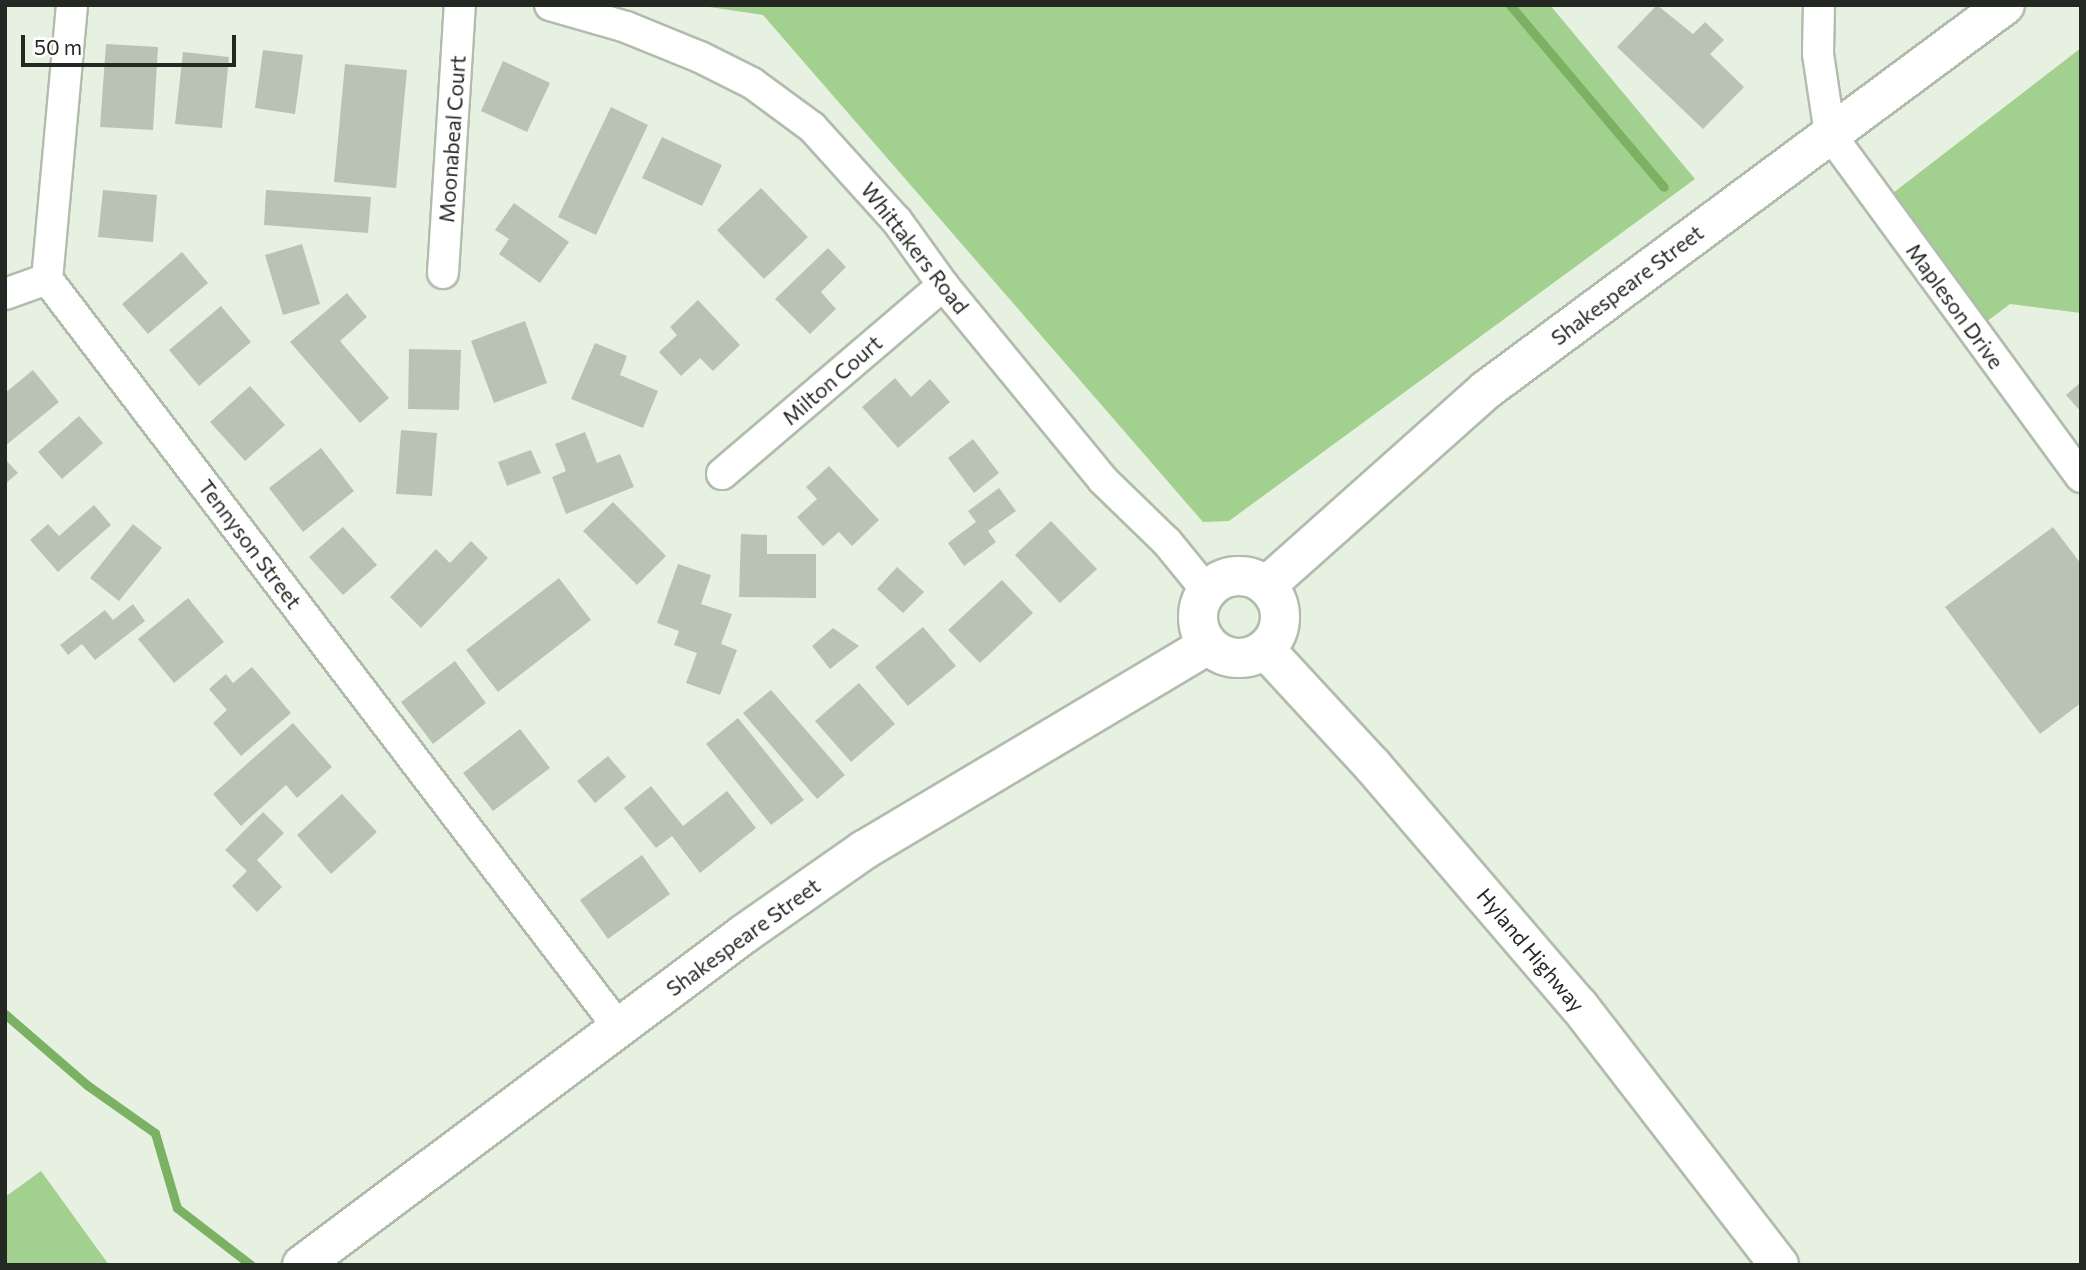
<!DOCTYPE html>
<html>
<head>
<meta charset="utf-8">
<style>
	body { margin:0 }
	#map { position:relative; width:2086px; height:1270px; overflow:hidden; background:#e7f1e2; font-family:Commissioner,sans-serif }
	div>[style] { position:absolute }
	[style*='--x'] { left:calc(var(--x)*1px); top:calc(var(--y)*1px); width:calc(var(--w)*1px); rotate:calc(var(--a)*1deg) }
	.green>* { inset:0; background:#a2d08e }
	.stream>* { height:9px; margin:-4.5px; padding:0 4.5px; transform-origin:4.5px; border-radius:4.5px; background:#7bb163 }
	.building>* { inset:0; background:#b9c3b5 }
	.roads { filter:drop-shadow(2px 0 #b1bcad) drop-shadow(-2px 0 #b1bcad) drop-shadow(0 2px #b1bcad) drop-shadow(0 -2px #b1bcad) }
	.street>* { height:30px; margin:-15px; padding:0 15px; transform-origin:15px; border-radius:15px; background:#fff }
	.secondary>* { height:38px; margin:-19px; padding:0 19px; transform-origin:19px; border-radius:19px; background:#fff }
	.secondary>.ring { margin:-19px; padding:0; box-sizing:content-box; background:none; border:38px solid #fff; border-radius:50% }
	span { translate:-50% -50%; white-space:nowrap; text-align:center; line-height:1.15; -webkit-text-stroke:5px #fff; paint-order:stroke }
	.street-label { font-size:21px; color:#242823 }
	.frame { position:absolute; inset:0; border:7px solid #242823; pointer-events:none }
	.scale { position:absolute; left:21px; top:35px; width:215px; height:32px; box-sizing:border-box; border:4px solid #242823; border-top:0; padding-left:9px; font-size:21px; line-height:24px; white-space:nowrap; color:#242823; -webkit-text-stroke:5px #fff; paint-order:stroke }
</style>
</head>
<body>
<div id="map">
	<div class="green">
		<i style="clip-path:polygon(696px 5px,1550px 5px,1695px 179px,1229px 521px,1203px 522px,763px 15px)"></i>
		<i style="clip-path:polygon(2081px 48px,2081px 313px,2010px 304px,1974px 331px,1880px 203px)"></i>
		<i style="clip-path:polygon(41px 1171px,109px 1265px,5px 1265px,5px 1197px)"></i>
	</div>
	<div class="stream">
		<i style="--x:1510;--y:5;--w:238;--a:49.8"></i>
		<i style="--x:5;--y:1014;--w:108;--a:40.9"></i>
		<i style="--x:87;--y:1085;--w:83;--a:35.2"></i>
		<i style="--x:155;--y:1133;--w:78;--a:73.7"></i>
		<i style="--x:177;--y:1208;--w:93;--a:37.6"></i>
	</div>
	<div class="building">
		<i style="clip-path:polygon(1657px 5px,1693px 34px,1705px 22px,1724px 40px,1710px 54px,1744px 87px,1703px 129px,1617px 47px)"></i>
		<i style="clip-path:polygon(106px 44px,158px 47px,153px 130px,100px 127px)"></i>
		<i style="clip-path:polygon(263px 50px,303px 55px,295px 114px,255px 108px)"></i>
		<i style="clip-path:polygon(183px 52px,229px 57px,222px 128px,175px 124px)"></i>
		<i style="clip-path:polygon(503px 61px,550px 83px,527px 132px,481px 111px)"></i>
		<i style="clip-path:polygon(345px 64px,407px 70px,396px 188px,334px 182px)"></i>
		<i style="clip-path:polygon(611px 107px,648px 125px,596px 235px,558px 217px)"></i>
		<i style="clip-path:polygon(662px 137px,722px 165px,702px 206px,642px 178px)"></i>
		<i style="clip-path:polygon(761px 188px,808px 237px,764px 279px,717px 230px)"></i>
		<i style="clip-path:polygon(103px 190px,157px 195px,153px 242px,98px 237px)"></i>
		<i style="clip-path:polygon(266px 190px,371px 197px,368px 233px,264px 225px)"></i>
		<i style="clip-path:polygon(514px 203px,569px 242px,540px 283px,499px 254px,509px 239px,495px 230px)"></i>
		<i style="clip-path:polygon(302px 244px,320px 304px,283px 315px,265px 255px)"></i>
		<i style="clip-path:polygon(828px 248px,846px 267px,821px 292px,836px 309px,810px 334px,775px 299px)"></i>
		<i style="clip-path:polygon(182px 252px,208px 283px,148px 334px,122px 304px)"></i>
		<i style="clip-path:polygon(347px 293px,367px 317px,340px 341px,389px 398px,360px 423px,290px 342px)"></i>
		<i style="clip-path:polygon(698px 300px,740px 345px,713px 371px,700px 358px,681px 376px,659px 352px,677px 335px,670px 327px)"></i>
		<i style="clip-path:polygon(221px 306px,251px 342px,199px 386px,169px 350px)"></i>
		<i style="clip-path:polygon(525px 321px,547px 383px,494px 403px,471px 341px)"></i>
		<i style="clip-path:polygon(595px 343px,627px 356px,620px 375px,658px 391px,643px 428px,571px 399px)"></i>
		<i style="clip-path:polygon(409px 349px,461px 350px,459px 410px,408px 409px)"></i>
		<i style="clip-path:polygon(33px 370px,59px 402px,5px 446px,5px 393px)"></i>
		<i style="clip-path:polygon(895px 378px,911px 397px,930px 379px,950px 402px,898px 448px,862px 407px)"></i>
		<i style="clip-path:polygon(2081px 382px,2081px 412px,2066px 395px)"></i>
		<i style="clip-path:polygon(250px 386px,285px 425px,245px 461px,210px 422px)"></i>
		<i style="clip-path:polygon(79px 416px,103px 443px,62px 479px,38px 452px)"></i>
		<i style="clip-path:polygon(401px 430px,437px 433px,432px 496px,396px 494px)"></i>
		<i style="clip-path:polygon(585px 432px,597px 463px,620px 454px,634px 487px,566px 514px,552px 477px,566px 471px,555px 444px)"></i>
		<i style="clip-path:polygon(973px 439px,999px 473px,974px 493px,948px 458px)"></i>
		<i style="clip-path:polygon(321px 448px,354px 491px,303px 532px,269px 488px)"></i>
		<i style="clip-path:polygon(531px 450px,541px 473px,507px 486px,498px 462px)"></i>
		<i style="clip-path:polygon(5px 459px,18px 473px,5px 484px)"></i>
		<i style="clip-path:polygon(829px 466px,879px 520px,852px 546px,839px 532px,823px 546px,797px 517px,817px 499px,806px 487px)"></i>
		<i style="clip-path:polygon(999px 488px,1016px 511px,988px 531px,996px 542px,964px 566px,948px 543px,976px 522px,968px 511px)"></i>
		<i style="clip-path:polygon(613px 502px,666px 556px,637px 585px,583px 531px)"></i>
		<i style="clip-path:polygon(94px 505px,111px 525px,58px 572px,30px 540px,48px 524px,59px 536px)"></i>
		<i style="clip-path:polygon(1051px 521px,1097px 569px,1060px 603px,1015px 555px)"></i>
		<i style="clip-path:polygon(133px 524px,162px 548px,119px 601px,90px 578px)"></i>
		<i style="clip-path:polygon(343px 527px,377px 565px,343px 595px,309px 557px)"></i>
		<i style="clip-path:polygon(2053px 527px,2081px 564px,2081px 703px,2040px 734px,1945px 607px)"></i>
		<i style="clip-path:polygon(741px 534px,767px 535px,767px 554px,816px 554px,816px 598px,739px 597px)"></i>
		<i style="clip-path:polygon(471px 541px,488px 558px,421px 628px,390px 597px,436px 549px,450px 563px)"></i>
		<i style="clip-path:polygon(678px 564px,711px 575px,701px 604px,732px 614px,721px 644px,737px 650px,720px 695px,686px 683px,697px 653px,674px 645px,679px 631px,657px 623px)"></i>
		<i style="clip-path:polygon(897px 567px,924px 592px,903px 613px,877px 589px)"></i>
		<i style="clip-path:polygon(559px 578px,591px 620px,498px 692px,466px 650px)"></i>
		<i style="clip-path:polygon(1002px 580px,1033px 613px,980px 663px,948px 630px)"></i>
		<i style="clip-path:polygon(188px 598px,224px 642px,174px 683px,138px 639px)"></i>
		<i style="clip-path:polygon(133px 604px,145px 621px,95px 660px,82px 644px,68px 655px,60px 645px,105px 610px,113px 620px)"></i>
		<i style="clip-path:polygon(923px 627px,956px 666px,908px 706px,875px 667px)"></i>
		<i style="clip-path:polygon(833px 628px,859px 646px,830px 669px,812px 646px)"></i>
		<i style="clip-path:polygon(455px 661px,486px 703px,433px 744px,401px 702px)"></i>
		<i style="clip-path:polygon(252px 667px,291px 713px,241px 756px,213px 723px,227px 710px,209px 689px,226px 674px,233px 683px)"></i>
		<i style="clip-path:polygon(859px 683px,895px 724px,851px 762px,815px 721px)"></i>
		<i style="clip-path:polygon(771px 690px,845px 775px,817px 799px,743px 713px)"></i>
		<i style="clip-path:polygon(738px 718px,804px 800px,771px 825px,706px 744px)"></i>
		<i style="clip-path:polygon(293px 723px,332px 767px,297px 798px,286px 785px,241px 826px,213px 794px)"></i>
		<i style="clip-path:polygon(520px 729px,550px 768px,493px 811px,463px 773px)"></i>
		<i style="clip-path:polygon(608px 756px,626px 777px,595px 803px,577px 781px)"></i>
		<i style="clip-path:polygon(651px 786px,683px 826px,727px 791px,756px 828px,700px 873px,672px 836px,656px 848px,624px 808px)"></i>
		<i style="clip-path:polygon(342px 794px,377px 832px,331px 874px,297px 835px)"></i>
		<i style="clip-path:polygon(263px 812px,284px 833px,257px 860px,282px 887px,257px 912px,232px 886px,247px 871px,225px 850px)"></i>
		<i style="clip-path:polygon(642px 855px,670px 894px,608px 939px,580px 900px)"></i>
	</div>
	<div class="roads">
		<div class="street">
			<i style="--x:72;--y:5;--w:275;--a:95.2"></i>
			<i style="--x:47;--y:279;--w:942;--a:52.63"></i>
			<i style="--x:550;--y:5;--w:79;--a:16.1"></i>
			<i style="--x:626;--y:27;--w:80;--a:22.1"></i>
			<i style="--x:700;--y:57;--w:58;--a:26.6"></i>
			<i style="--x:752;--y:83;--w:74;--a:36.3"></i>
			<i style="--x:812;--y:127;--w:127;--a:47.9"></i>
			<i style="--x:897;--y:221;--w:79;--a:54.3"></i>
			<i style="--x:943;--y:285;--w:252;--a:50.6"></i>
			<i style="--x:1103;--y:480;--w:89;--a:44.1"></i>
			<i style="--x:1167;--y:542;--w:63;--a:50.8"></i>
			<i style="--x:1819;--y:5;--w:49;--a:91.2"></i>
			<i style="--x:1818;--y:54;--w:81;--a:81.5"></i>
			<i style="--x:1830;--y:134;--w:425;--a:53.8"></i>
			<i style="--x:443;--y:273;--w:269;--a:-86.4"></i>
			<i style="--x:5;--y:294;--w:45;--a:-19.7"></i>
			<i style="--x:722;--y:474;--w:291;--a:-40.5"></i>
		</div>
		<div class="secondary">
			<i class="ring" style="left:1198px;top:576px;width:44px;height:44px"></i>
			<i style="--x:1266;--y:586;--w:295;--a:-41.7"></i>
			<i style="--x:1486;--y:390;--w:646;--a:-36.57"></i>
			<i style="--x:1265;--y:649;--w:159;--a:47.3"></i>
			<i style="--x:1373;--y:766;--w:316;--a:49.4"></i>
			<i style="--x:1579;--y:1006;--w:327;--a:52.3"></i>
			<i style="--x:302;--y:1265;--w:552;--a:-36.83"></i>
			<i style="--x:744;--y:934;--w:146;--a:-35"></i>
			<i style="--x:864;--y:850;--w:400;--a:-30.8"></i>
		</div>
	</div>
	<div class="street-label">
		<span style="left:452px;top:139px;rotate:-86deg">Moonabeal Court</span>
		<span style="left:915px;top:248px;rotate:52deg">Whittakers Road</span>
		<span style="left:1627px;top:285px;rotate:-37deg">Shakespeare Street</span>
		<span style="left:1955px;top:306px;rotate:54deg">Mapleson Drive</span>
		<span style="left:832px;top:380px;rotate:-41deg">Milton Court</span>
		<span style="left:250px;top:544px;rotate:53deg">Tennyson Street</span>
		<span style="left:743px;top:937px;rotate:-36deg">Shakespeare Street</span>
		<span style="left:1531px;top:950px;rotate:50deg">Hyland Highway</span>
	</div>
	<div class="frame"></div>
	<div class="scale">50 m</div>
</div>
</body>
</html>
